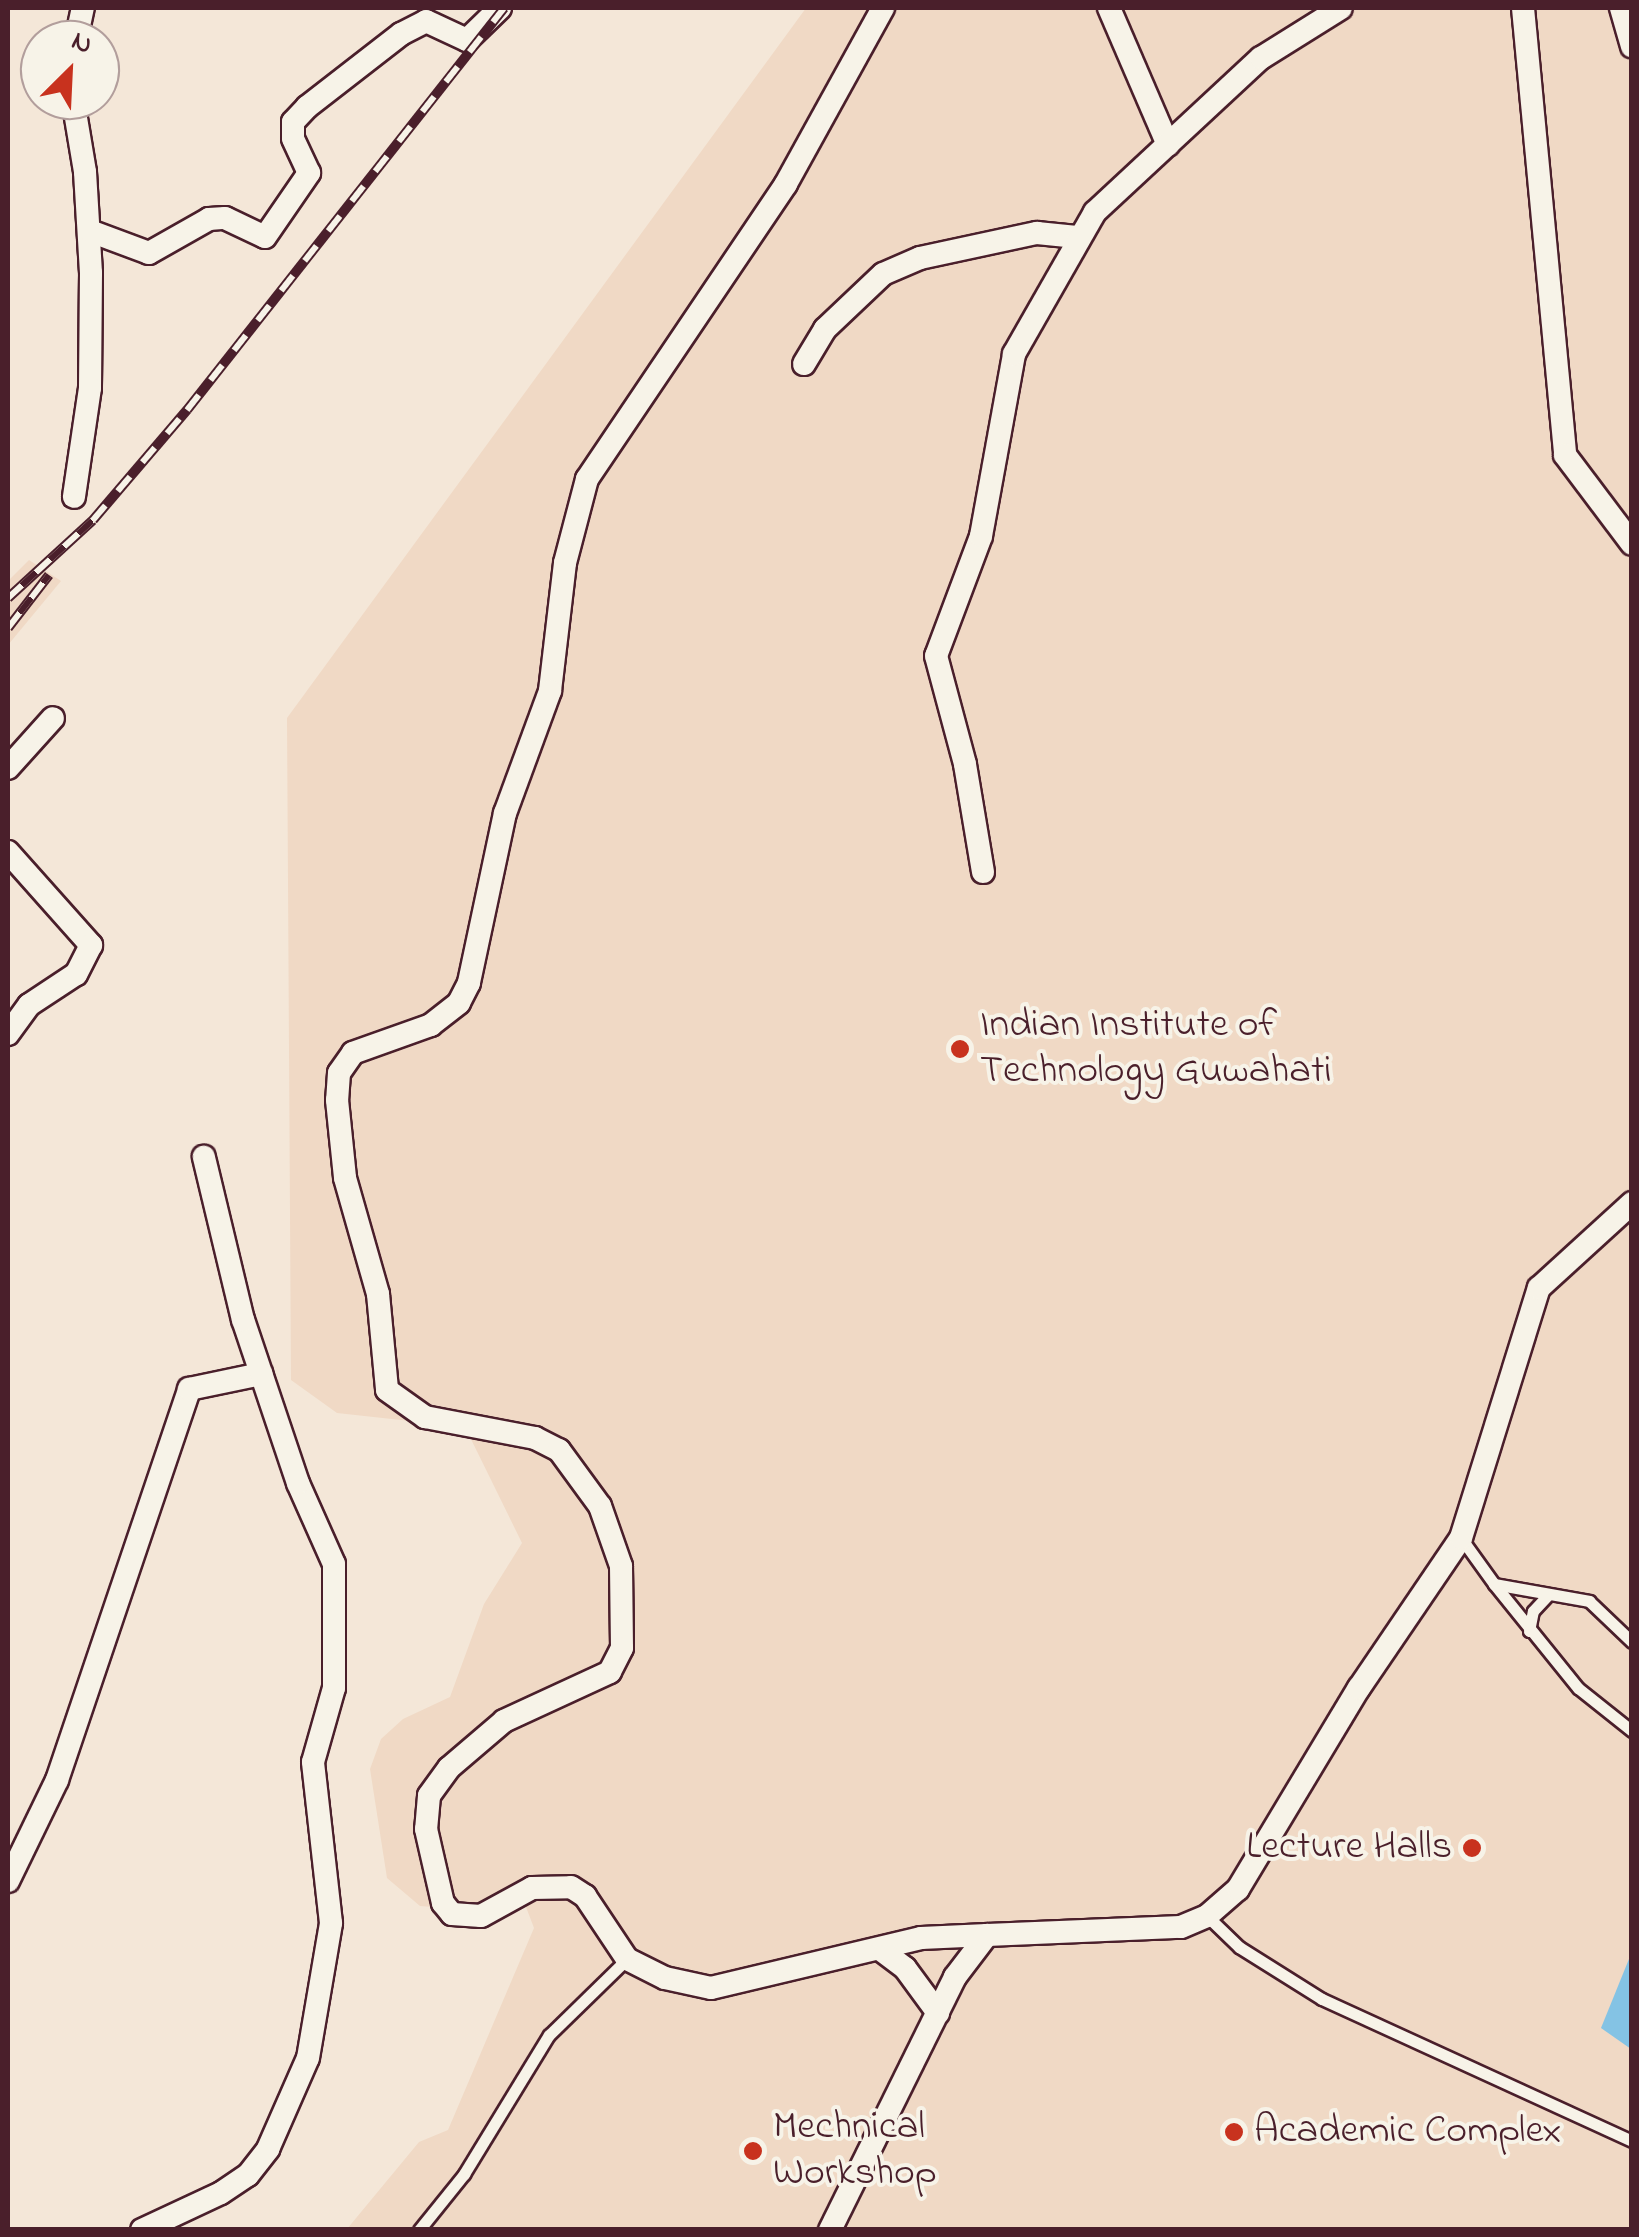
<!DOCTYPE html>
<html>
<head>
<meta charset="utf-8">
<style>
	body { margin:0 }
	#map { position:relative; width:1639px; height:2237px; overflow:hidden; background:#f4e7d8; font-family:"Indie Flower",sans-serif }
	div>[style] { position:absolute }
	[style*='--x'] { left:calc(var(--x)*1px); top:calc(var(--y)*1px); width:calc(var(--w)*1px); rotate:calc(var(--a)*1deg) }
	.built>* { inset:0; background:#f0d9c5 }
	.water>* { inset:0; background:#84c3e4 }
	.roads { filter:drop-shadow(2px 0 #4a1f2b) drop-shadow(-2px 0 #4a1f2b) drop-shadow(0 2px #4a1f2b) drop-shadow(0 -2px #4a1f2b) }
	.service>* { height:11px; margin:-5.5px; padding:0 5.5px; transform-origin:5.5px; border-radius:5.5px; background:#f7f3e8 }
	.minor>* { height:22px; margin:-11px; padding:0 11px; transform-origin:11px; border-radius:11px; background:#f7f3e8 }
	.rail>* { height:10px; margin-top:-5px; transform-origin:0; background:repeating-linear-gradient(90deg,#f7f3e8 0 19px,#4a1f2b 0 38px); box-sizing:border-box; border-block:2px solid #4a1f2b }
	.dots>* { width:28px; height:28px; translate:-50% -50%; box-sizing:border-box; border:5px solid #f7f3e8; border-radius:50% }
	span { translate:-50% -50%; white-space:nowrap; text-align:center; line-height:1.15; -webkit-text-stroke:8px #f7f3e8; paint-order:stroke }
	.poi-label { font-size:40px; color:#4a1f2b }
	.left { translate:0 -50%; text-align:left }
	.right { translate:-100% -50%; text-align:right }
	.frame { position:absolute; inset:0; border:10px solid #4a1f2b; pointer-events:none }
	.north { position:absolute; left:20px; top:20px; width:100px; height:100px; box-sizing:border-box; background:#f7f3e8; border:2px solid #b29e9c; border-radius:50%; rotate:24deg; font-size:28px; font-weight:700; line-height:40px; text-align:center; color:#4a1f2b }
	.north::after { content:''; display:block; margin:auto; width:35px; height:45px; background:#c8321e; clip-path:polygon(50% 0,100% 100%,50% 72%,0 100%) }
</style>
</head>
<body>
<div id="map">
	<div class="built">
		<i style="clip-path:polygon(806px 8px,1631px 8px,1631px 2229px,347px 2229px,419px 2142px,448px 2130px,534px 1928px,526px 1907px,505px 1895px,458px 1909px,420px 1906px,387px 1878px,370px 1769px,381px 1739px,403px 1719px,450px 1697px,484px 1604px,522px 1543px,465px 1427px,337px 1413px,291px 1380px,287px 718px)"></i>
		<i style="clip-path:polygon(29px 560px,61px 581px,8px 645px,8px 581px)"></i>
	</div>
	<div class="water">
		<i style="clip-path:polygon(1631px 1954px,1631px 2049px,1601px 2028px)"></i>
	</div>
	<div class="roads">
		<div class="service">
			<i style="--x:1461;--y:1538;--w:57;--a:54.3"></i>
			<i style="--x:1494;--y:1584;--w:97;--a:10.1"></i>
			<i style="--x:1589;--y:1601;--w:59;--a:43.6"></i>
			<i style="--x:1494;--y:1584;--w:134;--a:51.1"></i>
			<i style="--x:1578;--y:1688;--w:69;--a:38.5"></i>
			<i style="--x:1529;--y:1631;--w:20;--a:-79"></i>
			<i style="--x:1533;--y:1611;--w:23;--a:-47"></i>
			<i style="--x:1207;--y:1916;--w:45;--a:44.1"></i>
			<i style="--x:1239;--y:1947;--w:98;--a:32.1"></i>
			<i style="--x:1322;--y:1999;--w:341;--a:24.6"></i>
			<i style="--x:419;--y:2230;--w:72;--a:-51.2"></i>
			<i style="--x:464;--y:2174;--w:163;--a:-58.6"></i>
			<i style="--x:549;--y:2035;--w:109;--a:-44.3"></i>
		</div>
		<div class="minor">
			<i style="--x:883;--y:8;--w:201;--a:118.9"></i>
			<i style="--x:786;--y:184;--w:356;--a:124"></i>
			<i style="--x:587;--y:479;--w:87;--a:104.7"></i>
			<i style="--x:565;--y:563;--w:129;--a:96.7"></i>
			<i style="--x:550;--y:691;--w:130;--a:110.2"></i>
			<i style="--x:505;--y:813;--w:174;--a:102"></i>
			<i style="--x:469;--y:983;--w:22;--a:117"></i>
			<i style="--x:459;--y:1003;--w:36;--a:142"></i>
			<i style="--x:431;--y:1025;--w:83;--a:160.3"></i>
			<i style="--x:353;--y:1053;--w:24;--a:125"></i>
			<i style="--x:339;--y:1073;--w:27;--a:94"></i>
			<i style="--x:337;--y:1100;--w:78;--a:84.1"></i>
			<i style="--x:345;--y:1178;--w:121;--a:74.1"></i>
			<i style="--x:378;--y:1294;--w:96;--a:84.6"></i>
			<i style="--x:387;--y:1390;--w:47;--a:35.4"></i>
			<i style="--x:425;--y:1417;--w:112;--a:10.8"></i>
			<i style="--x:535;--y:1438;--w:27;--a:27"></i>
			<i style="--x:559;--y:1450;--w:69;--a:53.8"></i>
			<i style="--x:600;--y:1506;--w:64;--a:70.7"></i>
			<i style="--x:621;--y:1566;--w:82;--a:89.3"></i>
			<i style="--x:622;--y:1648;--w:27;--a:117"></i>
			<i style="--x:610;--y:1672;--w:117;--a:155.2"></i>
			<i style="--x:504;--y:1721;--w:72;--a:139.5"></i>
			<i style="--x:449;--y:1768;--w:34;--a:126"></i>
			<i style="--x:429;--y:1796;--w:33;--a:95"></i>
			<i style="--x:426;--y:1829;--w:76;--a:77.1"></i>
			<i style="--x:443;--y:1903;--w:14;--a:51"></i>
			<i style="--x:452;--y:1914;--w:29;--a:4"></i>
			<i style="--x:481;--y:1916;--w:58;--a:-28.8"></i>
			<i style="--x:532;--y:1888;--w:39;--a:-1"></i>
			<i style="--x:571;--y:1887;--w:17;--a:33"></i>
			<i style="--x:585;--y:1896;--w:76;--a:56.3"></i>
			<i style="--x:627;--y:1959;--w:42;--a:26.6"></i>
			<i style="--x:665;--y:1978;--w:47;--a:12.3"></i>
			<i style="--x:711;--y:1988;--w:216;--a:-13.4"></i>
			<i style="--x:921;--y:1938;--w:66;--a:-2.6"></i>
			<i style="--x:1109;--y:8;--w:149;--a:66.7"></i>
			<i style="--x:1523;--y:8;--w:449;--a:84.6"></i>
			<i style="--x:1565;--y:455;--w:111;--a:53"></i>
			<i style="--x:1621;--y:8;--w:40;--a:74"></i>
			<i style="--x:76;--y:40;--w:33;--a:-78"></i>
			<i style="--x:73;--y:100;--w:73;--a:80.5"></i>
			<i style="--x:85;--y:172;--w:101;--a:86.6"></i>
			<i style="--x:91;--y:273;--w:115;--a:90.5"></i>
			<i style="--x:90;--y:388;--w:110;--a:98.4"></i>
			<i style="--x:90;--y:231;--w:63;--a:20.4"></i>
			<i style="--x:149;--y:253;--w:69;--a:-29.5"></i>
			<i style="--x:209;--y:219;--w:16;--a:-4"></i>
			<i style="--x:225;--y:218;--w:44;--a:25.4"></i>
			<i style="--x:265;--y:237;--w:78;--a:-55.5"></i>
			<i style="--x:309;--y:173;--w:38;--a:-115"></i>
			<i style="--x:293;--y:138;--w:16;--a:-90"></i>
			<i style="--x:293;--y:122;--w:21;--a:-47"></i>
			<i style="--x:307;--y:107;--w:119;--a:-37.8"></i>
			<i style="--x:401;--y:34;--w:28;--a:-27"></i>
			<i style="--x:426;--y:21;--w:45;--a:24.9"></i>
			<i style="--x:467;--y:40;--w:46;--a:-44.1"></i>
			<i style="--x:804;--y:364;--w:41;--a:-59"></i>
			<i style="--x:825;--y:329;--w:80;--a:-43.5"></i>
			<i style="--x:883;--y:274;--w:40;--a:-23.4"></i>
			<i style="--x:920;--y:258;--w:120;--a:-12.1"></i>
			<i style="--x:1037;--y:233;--w:40;--a:5.7"></i>
			<i style="--x:8;--y:768;--w:67;--a:-48"></i>
			<i style="--x:8;--y:852;--w:125;--a:48.3"></i>
			<i style="--x:91;--y:945;--w:33;--a:117"></i>
			<i style="--x:76;--y:974;--w:56;--a:146.6"></i>
			<i style="--x:29;--y:1005;--w:36;--a:126"></i>
			<i style="--x:983;--y:872;--w:109;--a:-99.5"></i>
			<i style="--x:965;--y:764;--w:112;--a:-105"></i>
			<i style="--x:936;--y:656;--w:128;--a:-69.4"></i>
			<i style="--x:981;--y:536;--w:185;--a:-79.7"></i>
			<i style="--x:1014;--y:354;--w:163;--a:-60.3"></i>
			<i style="--x:1095;--y:212;--w:226;--a:-42.9"></i>
			<i style="--x:1261;--y:58;--w:94;--a:-32"></i>
			<i style="--x:8;--y:1881;--w:112;--a:-64.1"></i>
			<i style="--x:57;--y:1780;--w:413;--a:-71.3"></i>
			<i style="--x:189;--y:1389;--w:74;--a:-11.8"></i>
			<i style="--x:881;--y:1950;--w:30;--a:37"></i>
			<i style="--x:905;--y:1968;--w:56;--a:53.7"></i>
			<i style="--x:142;--y:2230;--w:87;--a:-25.1"></i>
			<i style="--x:221;--y:2193;--w:32;--a:-34"></i>
			<i style="--x:248;--y:2175;--w:33;--a:-52"></i>
			<i style="--x:268;--y:2149;--w:99;--a:-66.3"></i>
			<i style="--x:308;--y:2058;--w:137;--a:-80.3"></i>
			<i style="--x:331;--y:1923;--w:162;--a:-96.4"></i>
			<i style="--x:313;--y:1762;--w:77;--a:-74.2"></i>
			<i style="--x:334;--y:1688;--w:124;--a:-90"></i>
			<i style="--x:334;--y:1564;--w:89;--a:-114"></i>
			<i style="--x:298;--y:1483;--w:172;--a:-108.6"></i>
			<i style="--x:243;--y:1320;--w:168;--a:-103.5"></i>
			<i style="--x:830;--y:2230;--w:282;--a:-63.7"></i>
			<i style="--x:955;--y:1977;--w:53;--a:-52.7"></i>
			<i style="--x:987;--y:1935;--w:194;--a:-2.4"></i>
			<i style="--x:1181;--y:1927;--w:28;--a:-23"></i>
			<i style="--x:1207;--y:1916;--w:41;--a:-41.1"></i>
			<i style="--x:1238;--y:1889;--w:235;--a:-59"></i>
			<i style="--x:1359;--y:1688;--w:181;--a:-55.8"></i>
			<i style="--x:1461;--y:1538;--w:262;--a:-72.7"></i>
			<i style="--x:1539;--y:1288;--w:126;--a:-42.4"></i>
		</div>
	</div>
	<div class="rail">
		<i style="--x:8;--y:598;--w:115;--a:-42.5"></i>
		<i style="--x:93;--y:520;--w:145;--a:-49.5"></i>
		<i style="--x:187;--y:410;--w:512;--a:-51.74"></i>
		<i style="--x:8;--y:628;--w:67;--a:-52.3"></i>
	</div>
	<div class="dots">
		<i style="left:960px;top:1049px;background:#c8321e"></i>
		<i style="left:1472px;top:1848px;background:#c8321e"></i>
		<i style="left:1234px;top:2132px;background:#c8321e"></i>
		<i style="left:753px;top:2151px;background:#c8321e"></i>
	</div>
	<div class="poi-label">
		<span class="left" style="left:980px;top:1049px">Indian Institute of<br>Technology Guwahati</span>
		<span class="right" style="left:1452px;top:1848px">Lecture Halls</span>
		<span class="left" style="left:773px;top:2151px">Mechnical<br>Workshop</span>
		<span class="left" style="left:1254px;top:2132px">Academic Complex</span>
	</div>
	<div class="frame"></div>
	<div class="north">N</div>
</div>
</body>
</html>
